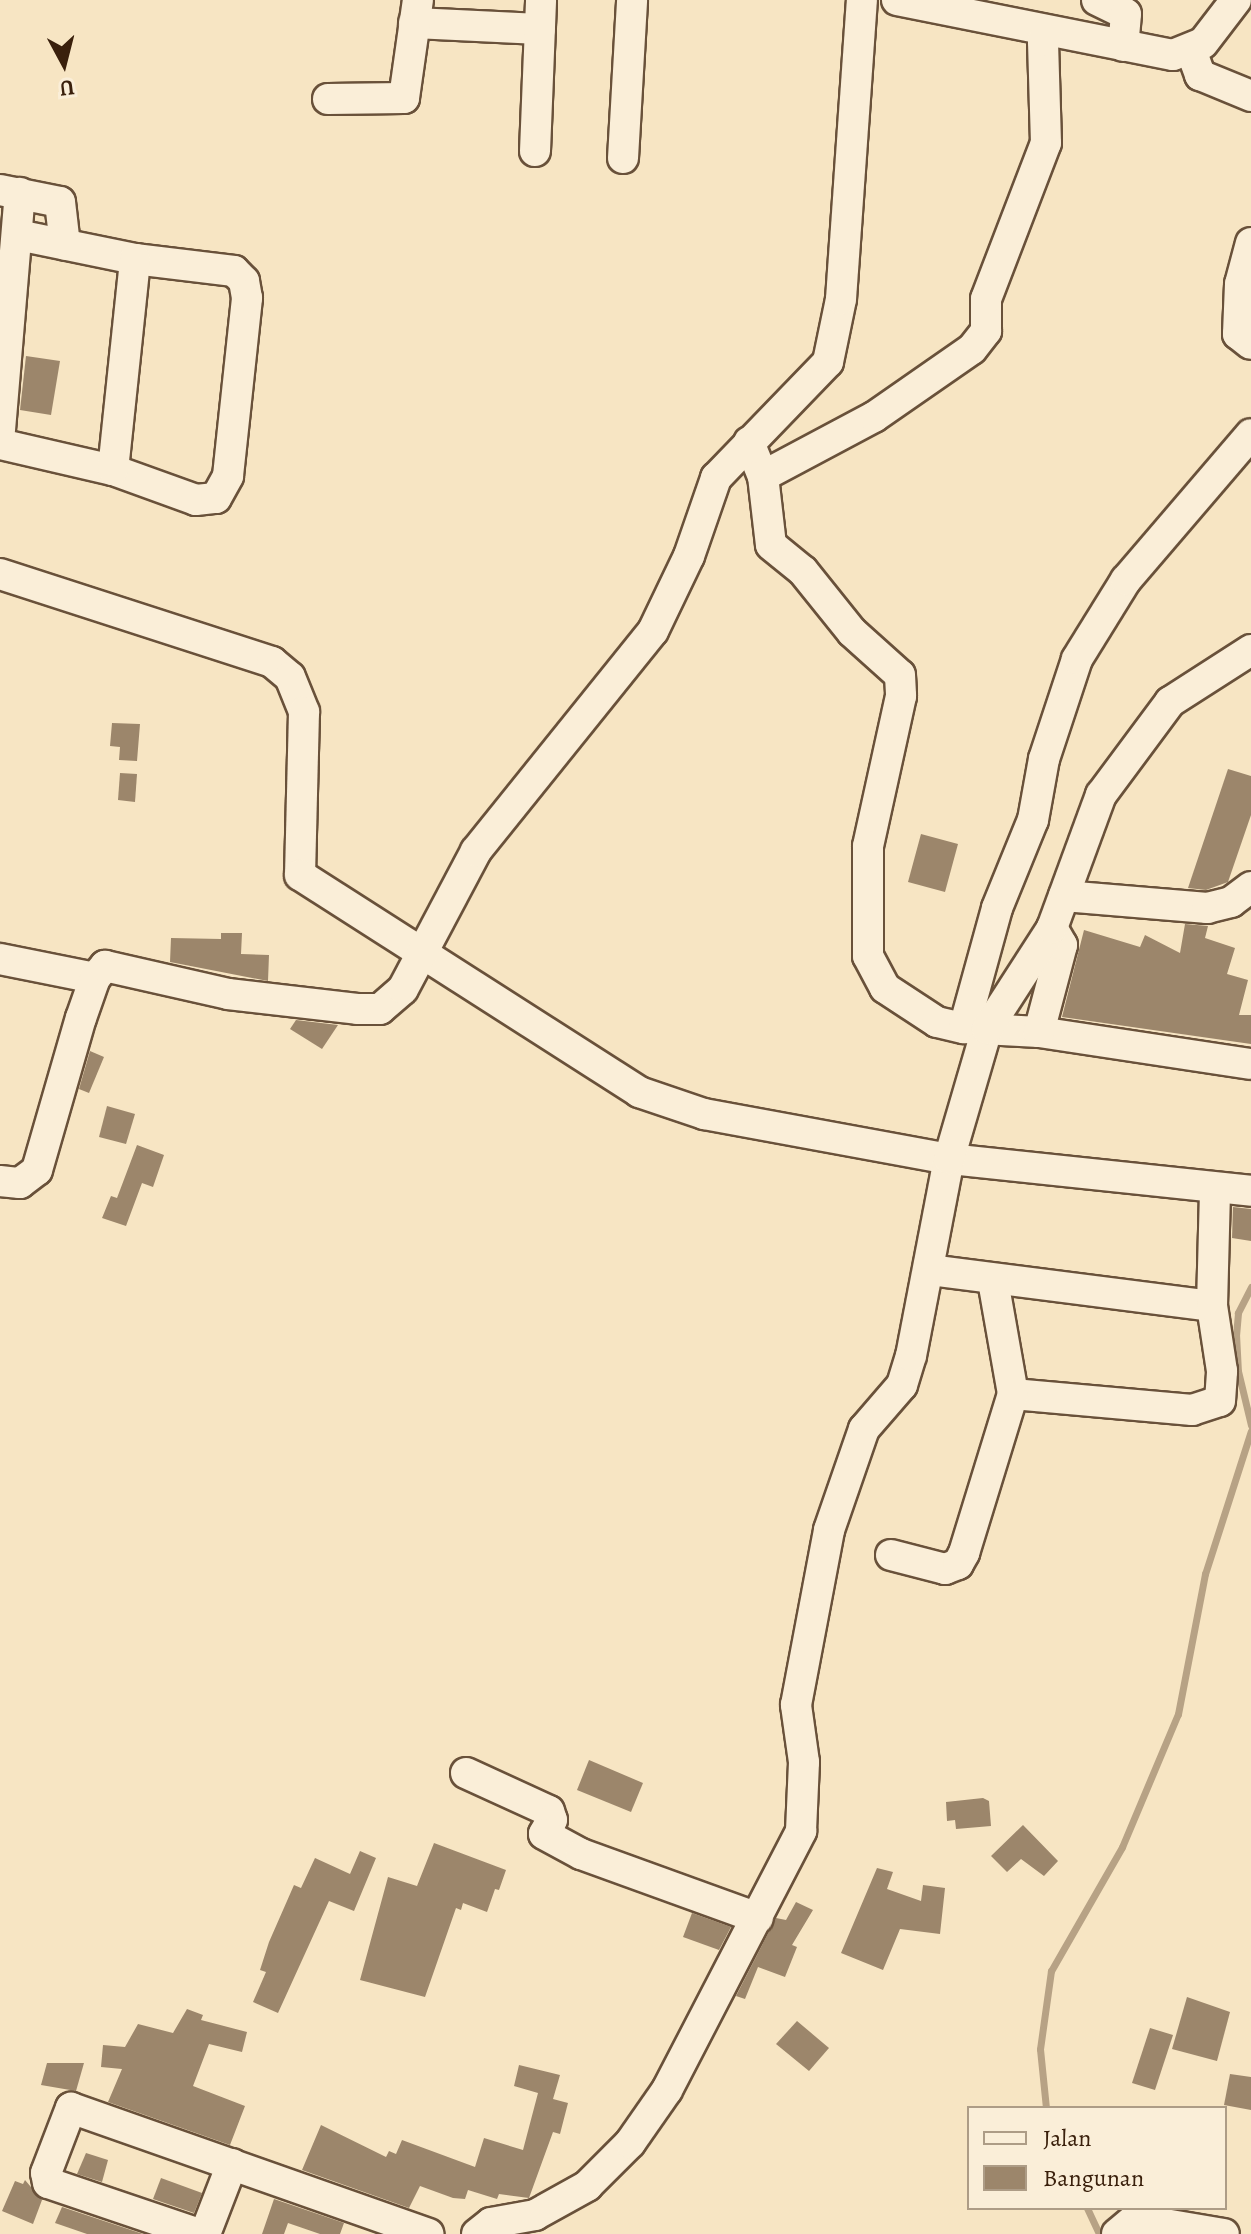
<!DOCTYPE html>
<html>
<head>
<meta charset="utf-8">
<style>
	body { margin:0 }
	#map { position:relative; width:1251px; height:2234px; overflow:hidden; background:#f7e5c3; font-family:Alegreya,serif }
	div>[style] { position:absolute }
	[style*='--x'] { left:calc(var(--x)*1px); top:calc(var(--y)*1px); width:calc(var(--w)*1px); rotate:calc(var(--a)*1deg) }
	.stream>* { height:7px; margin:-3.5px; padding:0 3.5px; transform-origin:3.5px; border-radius:3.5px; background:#b7a285 }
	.building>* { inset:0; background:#9c866b }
	.roads { filter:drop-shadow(2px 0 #69513a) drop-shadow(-2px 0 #69513a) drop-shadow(0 2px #69513a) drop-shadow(0 -2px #69513a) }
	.minor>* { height:30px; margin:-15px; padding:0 15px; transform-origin:15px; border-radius:15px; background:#faeed8 }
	span { translate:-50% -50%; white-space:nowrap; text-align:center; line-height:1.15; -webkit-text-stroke:8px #faeed8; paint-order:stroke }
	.legend { position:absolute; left:967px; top:2106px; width:260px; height:104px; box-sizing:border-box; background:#faeed8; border:2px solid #ad9c86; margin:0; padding:10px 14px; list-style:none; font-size:24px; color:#3a200c }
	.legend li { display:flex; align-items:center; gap:16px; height:40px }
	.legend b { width:40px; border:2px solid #ad9c86 }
	.north { position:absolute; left:24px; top:24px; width:80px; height:80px; -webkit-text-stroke:6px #faeed8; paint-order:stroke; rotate:173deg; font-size:22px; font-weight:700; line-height:32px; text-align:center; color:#3a200c }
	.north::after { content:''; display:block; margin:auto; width:28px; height:36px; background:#3a200c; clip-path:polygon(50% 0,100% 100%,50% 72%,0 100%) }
</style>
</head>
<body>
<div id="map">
	<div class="stream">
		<i style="--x:1251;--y:1287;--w:29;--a:117"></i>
		<i style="--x:1238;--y:1313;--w:21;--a:95"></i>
		<i style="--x:1236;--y:1334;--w:37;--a:87"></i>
		<i style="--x:1238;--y:1371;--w:56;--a:76.5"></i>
		<i style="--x:1046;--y:2108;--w:59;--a:-95.8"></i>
		<i style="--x:1040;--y:2049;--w:79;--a:-82"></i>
		<i style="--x:1051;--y:1971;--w:143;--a:-60.2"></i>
		<i style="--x:1122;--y:1847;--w:144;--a:-67.2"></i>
		<i style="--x:1178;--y:1714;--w:143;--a:-79.1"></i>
		<i style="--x:1205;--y:1574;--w:150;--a:-72.2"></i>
		<i style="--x:1087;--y:2208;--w:29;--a:65"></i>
	</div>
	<div class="building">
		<i style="clip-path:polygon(26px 356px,60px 361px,51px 415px,20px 410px)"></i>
		<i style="clip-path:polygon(112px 723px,140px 724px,137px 761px,119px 760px,120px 747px,110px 746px)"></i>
		<i style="clip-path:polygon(1228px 769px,1251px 776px,1251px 815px,1228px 882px,1206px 890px,1188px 888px)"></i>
		<i style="clip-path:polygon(120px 773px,137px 774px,135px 802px,118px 800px)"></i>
		<i style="clip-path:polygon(921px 834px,958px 844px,945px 892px,908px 882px)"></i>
		<i style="clip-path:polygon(1185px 924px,1208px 926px,1205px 938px,1235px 948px,1227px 974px,1248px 980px,1239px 1015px,1251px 1015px,1251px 1044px,1062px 1017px,1084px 930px,1140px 947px,1145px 935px,1180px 953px)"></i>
		<i style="clip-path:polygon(221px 933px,242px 933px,241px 954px,269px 955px,268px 981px,170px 962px,171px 938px,221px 939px)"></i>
		<i style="clip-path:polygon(296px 1020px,338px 1025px,322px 1049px,290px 1029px)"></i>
		<i style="clip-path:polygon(90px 1051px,104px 1057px,89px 1093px,79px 1089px)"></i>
		<i style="clip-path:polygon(107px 1106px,135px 1114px,126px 1144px,99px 1137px)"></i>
		<i style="clip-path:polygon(137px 1145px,164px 1155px,153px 1187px,142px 1183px,126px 1226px,102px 1218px,111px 1196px,117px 1198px)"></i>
		<i style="clip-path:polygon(1233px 1207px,1251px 1209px,1251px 1241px,1232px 1238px)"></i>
		<i style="clip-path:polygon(589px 1760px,643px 1783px,631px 1812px,577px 1790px)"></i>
		<i style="clip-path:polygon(983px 1798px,989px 1801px,991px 1826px,956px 1829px,955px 1820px,947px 1821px,946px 1802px)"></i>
		<i style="clip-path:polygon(1023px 1825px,1058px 1861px,1044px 1876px,1021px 1859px,1007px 1872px,991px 1856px)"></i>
		<i style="clip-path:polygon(434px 1843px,506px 1870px,499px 1890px,495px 1889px,487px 1912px,463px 1903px,461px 1910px,456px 1908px,425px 1997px,360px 1980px,388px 1877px,417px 1886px)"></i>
		<i style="clip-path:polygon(360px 1851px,376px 1858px,354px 1911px,329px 1901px,278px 2013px,253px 2002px,266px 1972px,260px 1970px,269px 1942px,294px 1885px,301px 1888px,315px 1858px,350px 1874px)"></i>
		<i style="clip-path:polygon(877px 1868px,893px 1872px,887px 1889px,921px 1901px,923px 1885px,945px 1888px,940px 1934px,900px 1929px,883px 1970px,841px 1953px)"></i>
		<i style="clip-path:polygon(796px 1902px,813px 1910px,792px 1945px,797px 1947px,785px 1977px,758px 1967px,745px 1999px,736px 1996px,776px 1918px,786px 1920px)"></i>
		<i style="clip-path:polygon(692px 1913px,731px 1927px,719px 1950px,683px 1937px)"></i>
		<i style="clip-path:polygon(1187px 1997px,1230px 2012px,1217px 2061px,1172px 2049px)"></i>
		<i style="clip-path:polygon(187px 2009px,203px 2015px,201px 2020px,247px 2032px,242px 2052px,209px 2044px,193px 2086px,245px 2106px,230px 2145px,108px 2102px,122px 2069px,101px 2067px,103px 2045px,125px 2047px,138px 2024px,173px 2033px)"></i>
		<i style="clip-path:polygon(797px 2021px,829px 2048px,809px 2071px,776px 2044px)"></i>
		<i style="clip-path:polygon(1150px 2028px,1173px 2035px,1155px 2090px,1132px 2083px)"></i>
		<i style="clip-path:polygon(47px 2063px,84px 2063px,76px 2091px,41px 2085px)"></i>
		<i style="clip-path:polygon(519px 2065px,560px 2075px,553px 2099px,568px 2103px,560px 2134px,553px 2132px,529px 2198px,499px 2194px,497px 2199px,468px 2190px,465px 2199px,453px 2198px,420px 2186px,409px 2208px,302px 2170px,321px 2125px,386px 2157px,389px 2151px,396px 2154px,402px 2140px,475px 2167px,484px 2138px,523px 2150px,538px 2093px,514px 2086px)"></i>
		<i style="clip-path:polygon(1230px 2074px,1251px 2077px,1251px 2110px,1224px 2105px)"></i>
		<i style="clip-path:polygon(86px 2153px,108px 2160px,102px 2182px,77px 2174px)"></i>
		<i style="clip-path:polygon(161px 2178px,202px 2193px,194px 2213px,153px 2199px)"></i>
		<i style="clip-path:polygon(25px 2180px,42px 2200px,33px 2224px,2px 2211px,15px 2181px,23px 2184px)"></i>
		<i style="clip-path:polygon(274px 2199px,344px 2223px,340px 2234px,320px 2234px,288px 2223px,284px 2234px,262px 2234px)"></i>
		<i style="clip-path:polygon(62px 2207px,143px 2234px,87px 2234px,55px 2223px)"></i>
	</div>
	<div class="roads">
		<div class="minor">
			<i style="--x:897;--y:0;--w:281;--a:11.3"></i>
			<i style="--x:1173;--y:55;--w:32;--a:-22"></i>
			<i style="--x:1203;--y:43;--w:54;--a:-52.5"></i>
			<i style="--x:1097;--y:0;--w:32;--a:26"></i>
			<i style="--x:1126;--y:14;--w:32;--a:95"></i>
			<i style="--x:414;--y:23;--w:126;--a:2.7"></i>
			<i style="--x:1191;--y:50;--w:27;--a:70"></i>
			<i style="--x:1200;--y:75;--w:55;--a:22.4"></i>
			<i style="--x:328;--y:99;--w:76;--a:-0.8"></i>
			<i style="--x:404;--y:98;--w:99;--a:-81.9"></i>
			<i style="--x:535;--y:151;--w:151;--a:-87.7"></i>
			<i style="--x:623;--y:158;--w:158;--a:-86.7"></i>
			<i style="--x:0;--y:190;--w:61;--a:11.3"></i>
			<i style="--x:60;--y:202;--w:43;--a:83.4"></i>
			<i style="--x:1251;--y:243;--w:42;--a:105"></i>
			<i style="--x:1240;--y:284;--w:50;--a:92.3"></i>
			<i style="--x:1238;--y:334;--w:16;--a:38"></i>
			<i style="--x:0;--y:430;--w:238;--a:-85.2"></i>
			<i style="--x:749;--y:442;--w:37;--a:68"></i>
			<i style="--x:763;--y:476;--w:69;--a:83.4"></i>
			<i style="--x:771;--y:545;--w:41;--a:39.1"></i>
			<i style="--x:803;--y:571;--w:78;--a:51.2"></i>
			<i style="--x:852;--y:632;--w:64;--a:41.9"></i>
			<i style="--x:900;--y:675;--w:21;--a:87"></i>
			<i style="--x:901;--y:696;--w:154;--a:102.4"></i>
			<i style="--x:868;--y:846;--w:110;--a:90"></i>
			<i style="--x:868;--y:956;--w:36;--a:62"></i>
			<i style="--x:885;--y:988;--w:62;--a:33.2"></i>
			<i style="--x:937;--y:1022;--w:28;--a:13"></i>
			<i style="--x:964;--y:1028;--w:75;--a:3.1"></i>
			<i style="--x:1039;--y:1032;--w:214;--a:8.6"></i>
			<i style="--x:0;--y:444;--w:116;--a:13"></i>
			<i style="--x:113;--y:470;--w:88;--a:19.9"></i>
			<i style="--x:196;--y:500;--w:20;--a:-6"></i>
			<i style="--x:216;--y:498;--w:25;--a:-61"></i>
			<i style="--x:228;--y:476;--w:179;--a:-83.9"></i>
			<i style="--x:247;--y:298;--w:17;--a:-100"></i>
			<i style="--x:244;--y:281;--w:14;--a:-135"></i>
			<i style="--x:234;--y:271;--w:100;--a:-173.1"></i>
			<i style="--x:135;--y:259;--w:119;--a:-168.4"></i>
			<i style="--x:113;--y:470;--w:212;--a:-84"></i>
			<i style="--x:763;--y:476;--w:126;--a:-28"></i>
			<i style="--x:874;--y:417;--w:119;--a:-34.8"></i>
			<i style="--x:972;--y:349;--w:23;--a:-52"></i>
			<i style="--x:986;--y:331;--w:32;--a:-90"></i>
			<i style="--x:986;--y:299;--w:167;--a:-69"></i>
			<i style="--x:1046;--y:143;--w:102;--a:-91.7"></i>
			<i style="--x:1043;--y:41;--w:11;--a:-63"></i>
			<i style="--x:0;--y:574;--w:286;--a:17.9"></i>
			<i style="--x:272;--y:662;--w:23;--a:40"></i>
			<i style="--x:290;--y:677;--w:38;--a:68"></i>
			<i style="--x:304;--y:712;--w:163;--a:91.4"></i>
			<i style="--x:300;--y:875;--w:403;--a:32.6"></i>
			<i style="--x:639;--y:1092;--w:69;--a:18.7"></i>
			<i style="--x:704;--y:1114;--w:249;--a:10.4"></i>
			<i style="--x:949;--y:1159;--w:304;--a:6"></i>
			<i style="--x:1064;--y:896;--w:144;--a:4.8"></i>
			<i style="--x:1207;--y:908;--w:25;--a:-14"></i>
			<i style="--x:1231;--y:902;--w:25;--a:-37"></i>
			<i style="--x:0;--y:959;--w:97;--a:11.3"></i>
			<i style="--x:964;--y:1028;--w:124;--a:-74.6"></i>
			<i style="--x:997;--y:908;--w:95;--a:-67.8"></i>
			<i style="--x:1033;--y:820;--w:62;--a:-79.8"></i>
			<i style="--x:1044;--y:759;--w:105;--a:-71.7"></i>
			<i style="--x:1077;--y:659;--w:93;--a:-58.2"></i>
			<i style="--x:1126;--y:580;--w:192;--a:-49.4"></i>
			<i style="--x:1039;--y:1032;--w:90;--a:-75.2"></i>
			<i style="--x:1062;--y:945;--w:20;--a:-120"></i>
			<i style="--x:0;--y:1181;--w:20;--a:6"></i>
			<i style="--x:20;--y:1183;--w:21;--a:-37"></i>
			<i style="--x:37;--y:1170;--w:158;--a:-73.9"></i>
			<i style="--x:81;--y:1018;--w:42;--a:-70.7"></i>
			<i style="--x:95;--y:978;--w:16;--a:-50"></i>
			<i style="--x:105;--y:966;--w:126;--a:12.8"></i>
			<i style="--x:228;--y:994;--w:130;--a:6.6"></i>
			<i style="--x:357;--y:1009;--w:23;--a:0"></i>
			<i style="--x:380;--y:1009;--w:30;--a:-41"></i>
			<i style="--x:403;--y:989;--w:156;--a:-62.1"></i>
			<i style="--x:476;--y:851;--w:282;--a:-51.2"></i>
			<i style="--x:653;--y:631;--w:83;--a:-64.4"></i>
			<i style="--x:689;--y:556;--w:83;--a:-70.9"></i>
			<i style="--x:716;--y:478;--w:161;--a:-46"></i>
			<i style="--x:828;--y:362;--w:64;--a:-78.3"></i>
			<i style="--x:841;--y:299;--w:300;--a:-86"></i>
			<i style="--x:930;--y:1270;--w:284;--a:7.3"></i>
			<i style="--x:1013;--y:1394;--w:180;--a:5.1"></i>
			<i style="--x:1192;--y:1410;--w:29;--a:-18"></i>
			<i style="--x:1220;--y:1401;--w:30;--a:-86"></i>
			<i style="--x:1222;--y:1371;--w:66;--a:-98.7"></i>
			<i style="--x:1212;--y:1306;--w:116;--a:-88.5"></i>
			<i style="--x:891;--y:1555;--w:56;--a:14.5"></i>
			<i style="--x:945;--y:1569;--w:14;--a:-21"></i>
			<i style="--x:958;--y:1564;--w:13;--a:-61"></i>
			<i style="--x:964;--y:1553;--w:166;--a:-72.9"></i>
			<i style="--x:1013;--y:1394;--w:115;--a:-100"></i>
			<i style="--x:466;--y:1773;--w:91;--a:24.6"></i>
			<i style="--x:549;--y:1811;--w:9;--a:72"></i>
			<i style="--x:552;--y:1820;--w:16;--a:120"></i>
			<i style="--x:544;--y:1834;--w:42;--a:28.4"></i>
			<i style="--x:581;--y:1854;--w:188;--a:19.9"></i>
			<i style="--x:199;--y:2234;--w:159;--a:-161.3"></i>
			<i style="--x:48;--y:2183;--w:10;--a:-101"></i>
			<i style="--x:46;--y:2173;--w:70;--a:-69"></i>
			<i style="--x:71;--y:2108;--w:379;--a:19.4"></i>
			<i style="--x:205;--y:2234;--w:75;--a:-68.9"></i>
			<i style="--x:477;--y:2234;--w:18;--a:-38"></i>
			<i style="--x:491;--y:2223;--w:45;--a:-10.3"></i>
			<i style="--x:535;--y:2215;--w:60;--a:-29.1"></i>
			<i style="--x:587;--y:2186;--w:61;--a:-45"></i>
			<i style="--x:630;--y:2143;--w:65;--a:-55.1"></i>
			<i style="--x:667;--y:2090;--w:292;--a:-62.6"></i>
			<i style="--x:801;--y:1831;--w:69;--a:-87.5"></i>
			<i style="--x:804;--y:1762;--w:58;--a:-98"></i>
			<i style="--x:796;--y:1705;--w:178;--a:-79.3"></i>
			<i style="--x:829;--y:1530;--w:107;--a:-70.9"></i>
			<i style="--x:864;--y:1429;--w:58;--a:-49.2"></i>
			<i style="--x:902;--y:1385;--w:30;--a:-73"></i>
			<i style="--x:911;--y:1356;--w:201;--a:-79.1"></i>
			<i style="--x:949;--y:1159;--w:135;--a:-73.7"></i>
			<i style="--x:987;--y:1029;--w:120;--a:-57.2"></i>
			<i style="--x:1052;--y:928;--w:142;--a:-69.8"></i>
			<i style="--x:1101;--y:795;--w:116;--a:-53.4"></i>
			<i style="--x:1170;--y:702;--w:96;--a:-32.7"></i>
			<i style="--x:1117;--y:2234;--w:23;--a:-40"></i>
			<i style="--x:1135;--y:2219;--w:90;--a:9.6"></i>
		</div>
	</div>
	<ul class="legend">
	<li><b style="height:10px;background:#faeed8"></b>Jalan</li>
	<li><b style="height:22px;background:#9c866b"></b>Bangunan</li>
	</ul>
	<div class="north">U</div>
</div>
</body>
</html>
